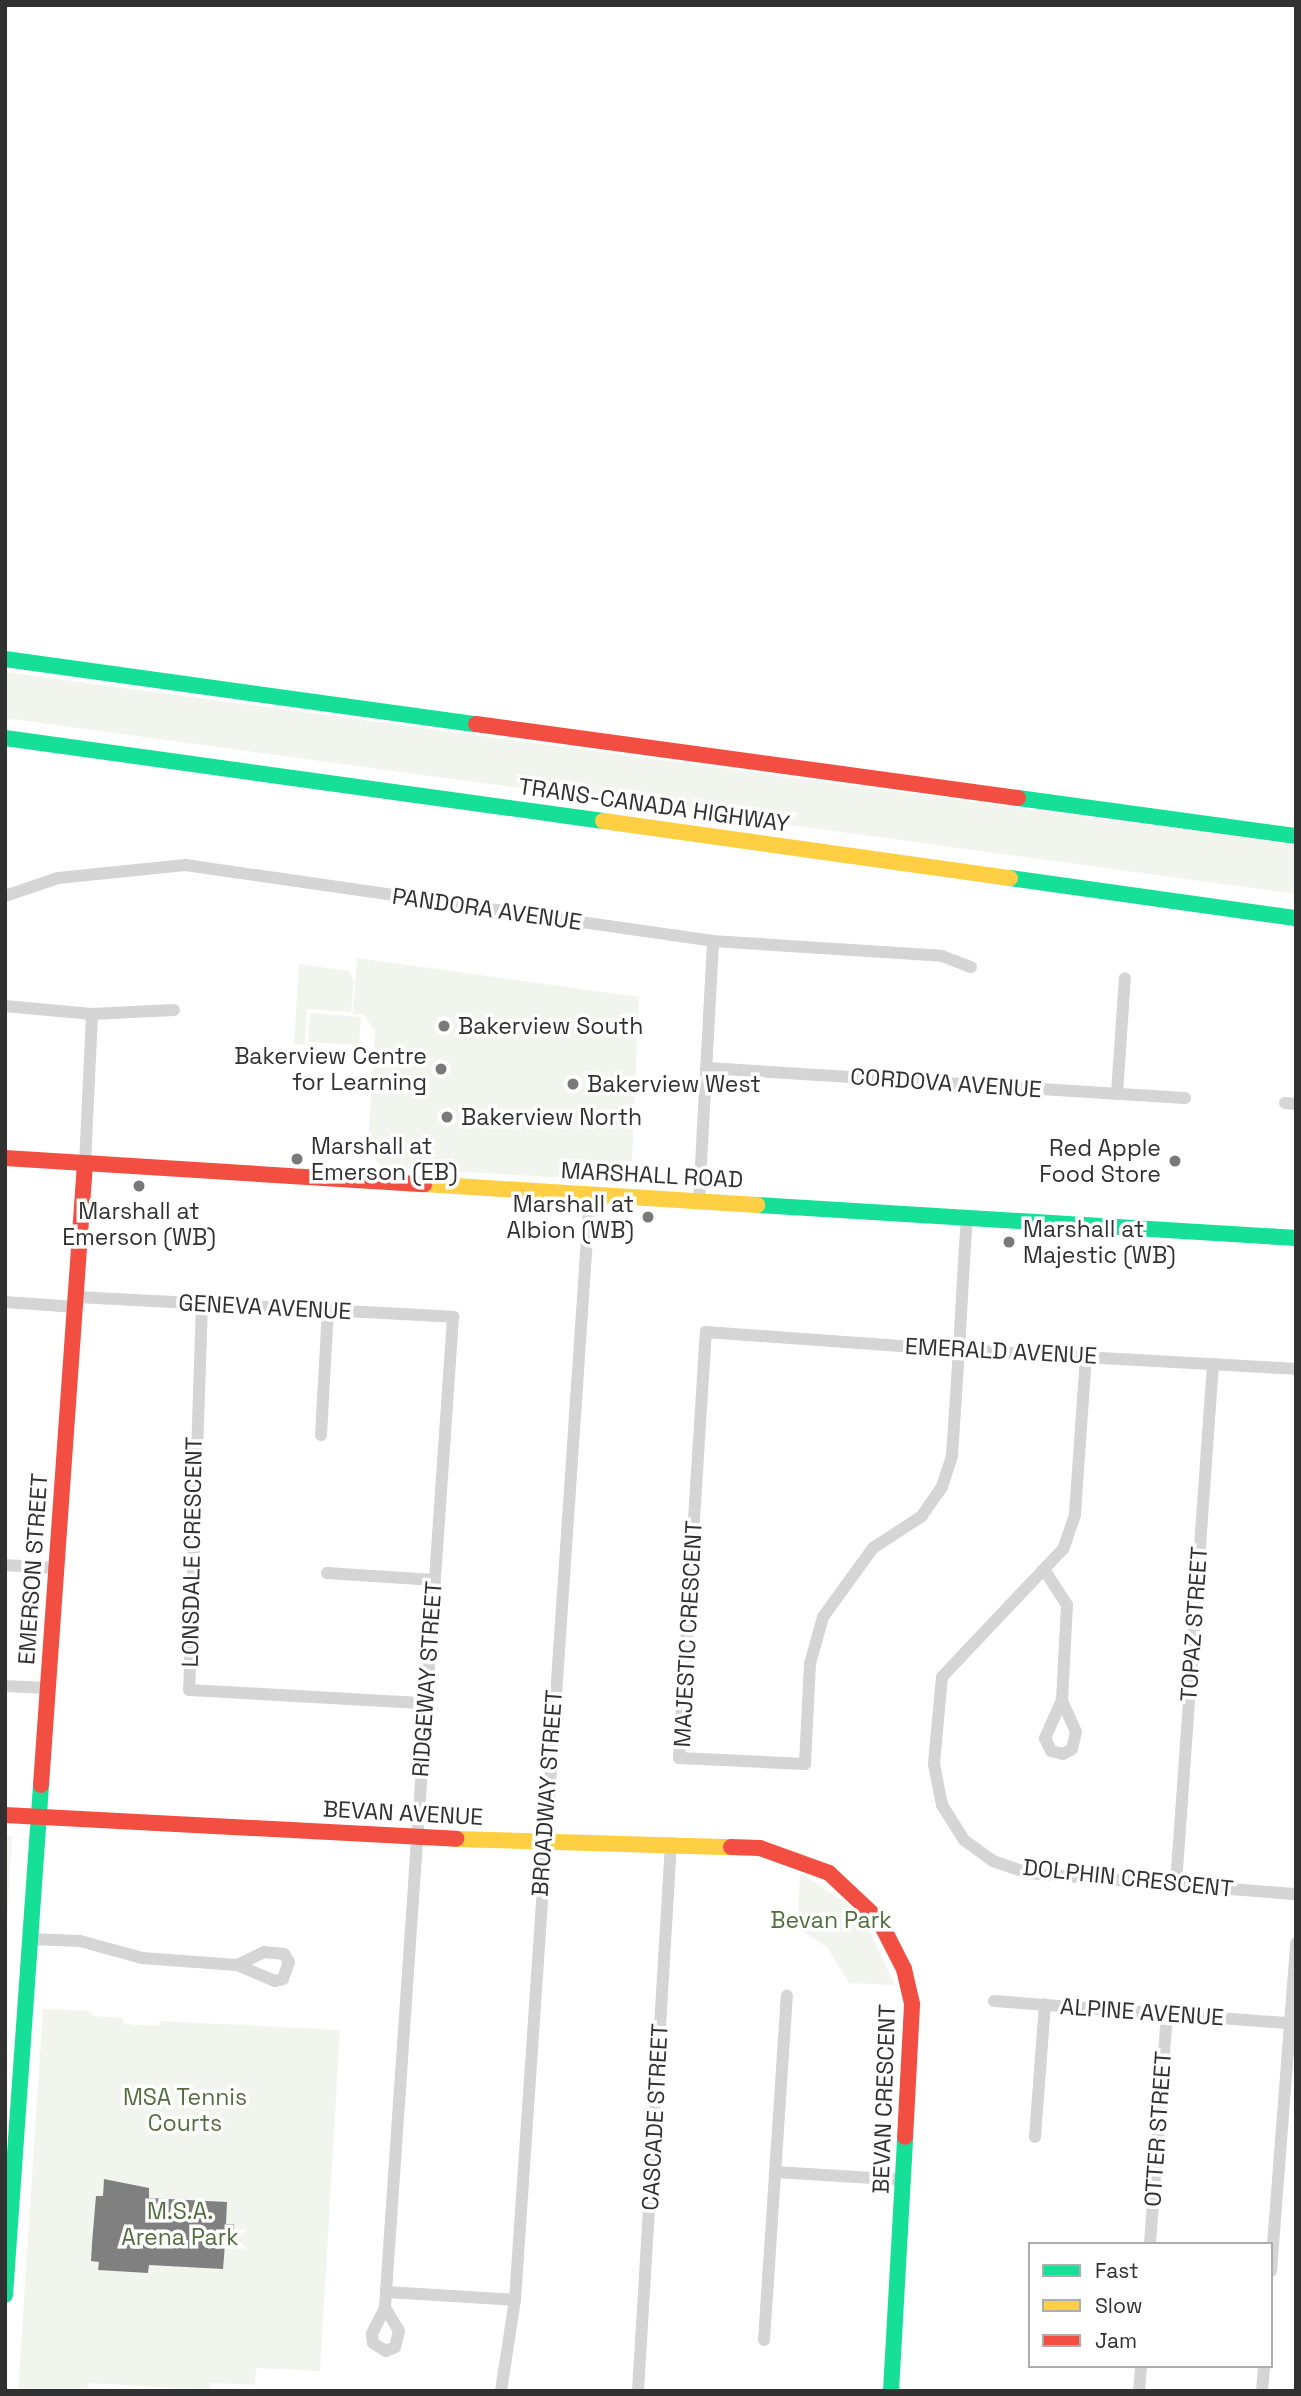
<!DOCTYPE html>
<html>
<head>
<meta charset="utf-8">
<style>
	body { margin:0 }
	#map { position:relative; width:1301px; height:2396px; overflow:hidden; background:#fff; font-family:"Space Grotesk",sans-serif }
	div>[style] { position:absolute }
	[style*='--x'] { left:calc(var(--x)*1px); top:calc(var(--y)*1px); width:calc(var(--w)*1px); rotate:calc(var(--a)*1deg) }
	.green>* { inset:0; background:#f1f5ed }
	.building>* { inset:0; background:#808080 }
	.street>* { height:12px; margin:-6px; padding:0 6px; transform-origin:6px; border-radius:6px; background:#d5d5d5 }
	.fast>* { height:16px; margin:-8px; padding:0 8px; transform-origin:8px; border-radius:8px; background:#16e098 }
	.slow>* { height:16px; margin:-8px; padding:0 8px; transform-origin:8px; border-radius:8px; background:#ffcf43 }
	.jam>* { height:16px; margin:-8px; padding:0 8px; transform-origin:8px; border-radius:8px; background:#f24e42 }
	.dots>* { width:19px; height:19px; translate:-50% -50%; box-sizing:border-box; border:4px solid #fff; border-radius:50% }
	span { translate:-50% -50%; white-space:nowrap; text-align:center; line-height:1.15; -webkit-text-stroke:7px #fff; paint-order:stroke }
	.street-label { font-size:23px; color:#313131 }
	.poi-label { font-size:23px; color:#313131 }
	.left { translate:0 -50%; text-align:left }
	.right { translate:-100% -50%; text-align:right }
	.park-label { font-size:23px; color:#536d3d }
	.frame { position:absolute; inset:0; border:7px solid #313131; pointer-events:none }
	.legend { position:absolute; left:1028px; top:2242px; width:245px; height:126px; box-sizing:border-box; background:#fff; border:2px solid #adadad; margin:0; padding:9px 12px; list-style:none; font-size:21px; color:#313131 }
	.legend li { display:flex; align-items:center; gap:14px; height:35px }
	.legend b { width:35px; border:2px solid #adadad }
</style>
</head>
<body>
<div id="map">
	<div class="green">
		<i style="clip-path:polygon(5px 672px,1296px 845px,1296px 894px,5px 718px)"></i>
		<i style="clip-path:polygon(357px 958px,639px 997px,631px 1182px,381px 1167px,368px 1149px,375px 1031px,363px 1014px,353px 1014px)"></i>
		<i style="clip-path:polygon(299px 964px,349px 971px,354px 981px,351px 1012px,307px 1009px,305px 1045px,294px 1044px)"></i>
		<i style="clip-path:polygon(310px 1013px,361px 1017px,359px 1045px,308px 1042px)"></i>
		<i style="clip-path:polygon(5px 1836px,12px 1836px,5px 1958px)"></i>
		<i style="clip-path:polygon(800px 1873px,848px 1904px,868px 1927px,895px 1985px,849px 1983px,827px 1947px,797px 1928px)"></i>
		<i style="clip-path:polygon(43px 2009px,91px 2011px,92px 2016px,123px 2018px,123px 2024px,159px 2026px,160px 2021px,340px 2030px,320px 2371px,256px 2368px,255px 2385px,211px 2383px,211px 2390px,88px 2383px,87px 2391px,18px 2391px)"></i>
	</div>
	<div class="building">
		<i style="clip-path:polygon(104px 2179px,149px 2188px,149px 2198px,227px 2202px,226px 2224px,234px 2224px,233px 2245px,225px 2244px,223px 2269px,149px 2265px,148px 2273px,98px 2270px,99px 2262px,91px 2261px,92px 2243px,96px 2196px,103px 2196px)"></i>
	</div>
	<div class="street">
		<i style="--x:5;--y:896;--w:56;--a:-18.8"></i>
		<i style="--x:58;--y:878;--w:128;--a:-5.8"></i>
		<i style="--x:185;--y:865;--w:533;--a:8.19"></i>
		<i style="--x:713;--y:941;--w:229;--a:3.7"></i>
		<i style="--x:942;--y:956;--w:31;--a:21"></i>
		<i style="--x:5;--y:1006;--w:87;--a:5.3"></i>
		<i style="--x:92;--y:1014;--w:82;--a:-2.8"></i>
		<i style="--x:707;--y:1068;--w:479;--a:3.6"></i>
		<i style="--x:1117;--y:1094;--w:116;--a:-86.1"></i>
		<i style="--x:1285;--y:1103;--w:11;--a:5"></i>
		<i style="--x:85;--y:1164;--w:150;--a:-87.3"></i>
		<i style="--x:699;--y:1201;--w:260;--a:-86.9"></i>
		<i style="--x:967;--y:1217;--w:28;--a:94"></i>
		<i style="--x:965;--y:1245;--w:105;--a:93.3"></i>
		<i style="--x:959;--y:1350;--w:106;--a:93.8"></i>
		<i style="--x:952;--y:1456;--w:33;--a:108"></i>
		<i style="--x:942;--y:1487;--w:35;--a:125"></i>
		<i style="--x:922;--y:1516;--w:59;--a:146.9"></i>
		<i style="--x:873;--y:1548;--w:85;--a:125.9"></i>
		<i style="--x:823;--y:1617;--w:49;--a:105.5"></i>
		<i style="--x:810;--y:1664;--w:100;--a:92.9"></i>
		<i style="--x:805;--y:1764;--w:126;--a:-177.3"></i>
		<i style="--x:679;--y:1758;--w:427;--a:-86.4"></i>
		<i style="--x:706;--y:1332;--w:254;--a:4.1"></i>
		<i style="--x:959;--y:1350;--w:338;--a:3.2"></i>
		<i style="--x:77;--y:1297;--w:377;--a:3"></i>
		<i style="--x:453;--y:1317;--w:993;--a:93.93"></i>
		<i style="--x:385;--y:2308;--w:29;--a:117"></i>
		<i style="--x:372;--y:2334;--w:9;--a:84"></i>
		<i style="--x:373;--y:2343;--w:15;--a:32"></i>
		<i style="--x:386;--y:2351;--w:10;--a:-24"></i>
		<i style="--x:395;--y:2347;--w:16;--a:-76"></i>
		<i style="--x:399;--y:2331;--w:27;--a:-121"></i>
		<i style="--x:5;--y:1302;--w:71;--a:4"></i>
		<i style="--x:202;--y:1303;--w:387;--a:91.9"></i>
		<i style="--x:189;--y:1690;--w:236;--a:3.2"></i>
		<i style="--x:1086;--y:1356;--w:159;--a:94"></i>
		<i style="--x:1075;--y:1515;--w:36;--a:109"></i>
		<i style="--x:1063;--y:1549;--w:176;--a:133.4"></i>
		<i style="--x:942;--y:1677;--w:87;--a:95.3"></i>
		<i style="--x:934;--y:1764;--w:42;--a:79"></i>
		<i style="--x:942;--y:1805;--w:41;--a:57.8"></i>
		<i style="--x:964;--y:1840;--w:36;--a:36"></i>
		<i style="--x:993;--y:1861;--w:36;--a:19"></i>
		<i style="--x:1027;--y:1873;--w:270;--a:4.5"></i>
		<i style="--x:321;--y:1435;--w:124;--a:-86.8"></i>
		<i style="--x:5;--y:1565;--w:51;--a:3.4"></i>
		<i style="--x:1045;--y:1571;--w:40;--a:57.1"></i>
		<i style="--x:1067;--y:1605;--w:95;--a:93"></i>
		<i style="--x:1062;--y:1700;--w:42;--a:114.1"></i>
		<i style="--x:1045;--y:1738;--w:14;--a:65"></i>
		<i style="--x:1051;--y:1751;--w:12;--a:14"></i>
		<i style="--x:1063;--y:1754;--w:10;--a:-29"></i>
		<i style="--x:1072;--y:1749;--w:17;--a:-77"></i>
		<i style="--x:1076;--y:1732;--w:35;--a:-114"></i>
		<i style="--x:327;--y:1573;--w:107;--a:3.7"></i>
		<i style="--x:5;--y:1686;--w:42;--a:2.7"></i>
		<i style="--x:1176;--y:1884;--w:521;--a:-85.93"></i>
		<i style="--x:30;--y:1939;--w:50;--a:2.3"></i>
		<i style="--x:80;--y:1941;--w:64;--a:15.3"></i>
		<i style="--x:142;--y:1958;--w:95;--a:4.2"></i>
		<i style="--x:237;--y:1965;--w:41;--a:22.8"></i>
		<i style="--x:275;--y:1981;--w:8;--a:-14"></i>
		<i style="--x:283;--y:1979;--w:18;--a:-71"></i>
		<i style="--x:289;--y:1962;--w:9;--a:-122"></i>
		<i style="--x:284;--y:1954;--w:20;--a:-174"></i>
		<i style="--x:264;--y:1952;--w:30;--a:154"></i>
		<i style="--x:994;--y:2001;--w:297;--a:4.3"></i>
		<i style="--x:1035;--y:2137;--w:133;--a:-85.7"></i>
		<i style="--x:776;--y:2172;--w:128;--a:3.6"></i>
		<i style="--x:1150;--y:2244;--w:230;--a:-85.8"></i>
		<i style="--x:1271;--y:2271;--w:329;--a:-85.6"></i>
		<i style="--x:386;--y:2292;--w:129;--a:3.5"></i>
		<i style="--x:764;--y:2340;--w:345;--a:-86.2"></i>
		<i style="--x:501;--y:2391;--w:92;--a:-81.3"></i>
		<i style="--x:515;--y:2300;--w:1109;--a:-86.12"></i>
		<i style="--x:638;--y:2391;--w:549;--a:-86.55"></i>
		<i style="--x:1139;--y:2391;--w:25;--a:-85"></i>
		<i style="--x:1262;--y:2391;--w:25;--a:-85"></i>
	</div>
	<div class="fast">
		<i style="--x:5;--y:659;--w:475;--a:7.9"></i>
		<i style="--x:5;--y:738;--w:604;--a:7.9"></i>
		<i style="--x:1018;--y:798;--w:281;--a:7.8"></i>
		<i style="--x:1010;--y:878;--w:289;--a:8"></i>
		<i style="--x:757;--y:1205;--w:540;--a:3.5"></i>
		<i style="--x:5;--y:2295;--w:511;--a:-85.96"></i>
		<i style="--x:891;--y:2391;--w:254;--a:-86.8"></i>
	</div>
	<div class="slow">
		<i style="--x:603;--y:821;--w:411;--a:8"></i>
		<i style="--x:424;--y:1184;--w:334;--a:3.6"></i>
		<i style="--x:456;--y:1839;--w:275;--a:1.7"></i>
	</div>
	<div class="jam">
		<i style="--x:476;--y:724;--w:547;--a:7.77"></i>
		<i style="--x:5;--y:1158;--w:420;--a:3.6"></i>
		<i style="--x:41;--y:1785;--w:623;--a:-85.95"></i>
		<i style="--x:5;--y:1815;--w:452;--a:3"></i>
		<i style="--x:731;--y:1847;--w:29;--a:2"></i>
		<i style="--x:760;--y:1848;--w:73;--a:19.9"></i>
		<i style="--x:829;--y:1873;--w:69;--a:43.2"></i>
		<i style="--x:879;--y:1920;--w:55;--a:63"></i>
		<i style="--x:904;--y:1969;--w:37;--a:77"></i>
		<i style="--x:912;--y:2005;--w:132;--a:93"></i>
	</div>
	<div class="dots">
		<i style="left:444px;top:1026px;background:#797979"></i>
		<i style="left:441px;top:1069px;background:#797979"></i>
		<i style="left:573px;top:1084px;background:#797979"></i>
		<i style="left:447px;top:1117px;background:#797979"></i>
		<i style="left:297px;top:1159px;background:#797979"></i>
		<i style="left:1175px;top:1161px;background:#797979"></i>
		<i style="left:139px;top:1186px;background:#797979"></i>
		<i style="left:648px;top:1217px;background:#797979"></i>
		<i style="left:1009px;top:1242px;background:#797979"></i>
	</div>
	<div class="street-label">
		<span style="left:654px;top:805px;rotate:8deg">TRANS-CANADA HIGHWAY</span>
		<span style="left:487px;top:909px;rotate:8deg">PANDORA AVENUE</span>
		<span style="left:946px;top:1083px;rotate:4deg">CORDOVA AVENUE</span>
		<span style="left:652px;top:1175px;rotate:3deg">MARSHALL ROAD</span>
		<span style="left:265px;top:1307px;rotate:3deg">GENEVA AVENUE</span>
		<span style="left:1001px;top:1351px;rotate:3deg">EMERALD AVENUE</span>
		<span style="left:192px;top:1552px;rotate:-89deg">LONSDALE CRESCENT</span>
		<span style="left:33px;top:1569px;rotate:-86deg">EMERSON STREET</span>
		<span style="left:1194px;top:1624px;rotate:-86deg">TOPAZ STREET</span>
		<span style="left:688px;top:1634px;rotate:-87deg">MAJESTIC CRESCENT</span>
		<span style="left:427px;top:1679px;rotate:-86deg">RIDGEWAY STREET</span>
		<span style="left:547px;top:1793px;rotate:-86deg">BROADWAY STREET</span>
		<span style="left:403px;top:1813px;rotate:3deg">BEVAN AVENUE</span>
		<span style="left:1128px;top:1878px;rotate:6deg">DOLPHIN CRESCENT</span>
		<span style="left:1142px;top:2012px;rotate:4deg">ALPINE AVENUE</span>
		<span style="left:884px;top:2099px;rotate:-88deg">BEVAN CRESCENT</span>
		<span style="left:655px;top:2117px;rotate:-87deg">CASCADE STREET</span>
		<span style="left:1158px;top:2129px;rotate:-86deg">OTTER STREET</span>
	</div>
	<div class="poi-label">
		<span class="left" style="left:458px;top:1026px">Bakerview South</span>
		<span class="right" style="left:427px;top:1069px">Bakerview Centre<br>for Learning</span>
		<span class="left" style="left:587px;top:1084px">Bakerview West</span>
		<span class="left" style="left:461px;top:1117px">Bakerview North</span>
		<span class="left" style="left:311px;top:1159px">Marshall at<br>Emerson (EB)</span>
		<span class="right" style="left:1161px;top:1161px">Red Apple<br>Food Store</span>
		<span class="right" style="left:634px;top:1217px">Marshall at<br>Albion (WB)</span>
		<span style="left:139px;top:1224px">Marshall at<br>Emerson (WB)</span>
		<span class="left" style="left:1023px;top:1242px">Marshall at<br>Majestic (WB)</span>
	</div>
	<div class="park-label">
		<span style="left:831px;top:1920px">Bevan Park</span>
		<span style="left:185px;top:2110px">MSA Tennis<br>Courts</span>
		<span style="left:180px;top:2224px">M.S.A.<br>Arena Park</span>
	</div>
	<div class="frame"></div>
	<ul class="legend">
	<li><b style="height:9px;background:#16e098"></b>Fast</li>
	<li><b style="height:9px;background:#ffcf43"></b>Slow</li>
	<li><b style="height:9px;background:#f24e42"></b>Jam</li>
	</ul>
</div>
</body>
</html>
